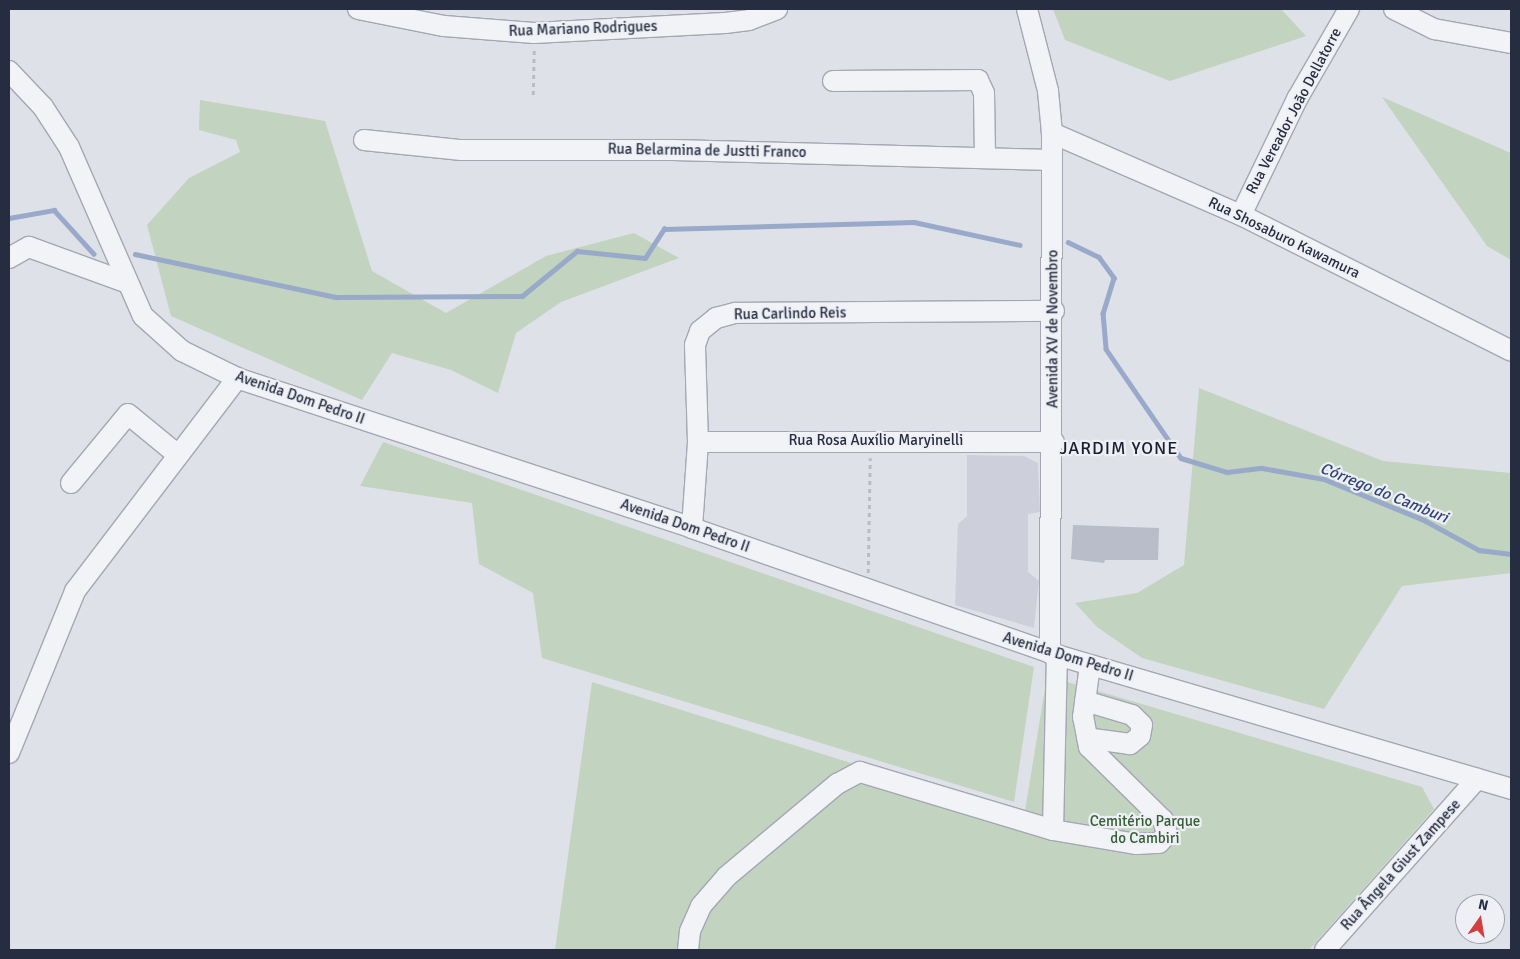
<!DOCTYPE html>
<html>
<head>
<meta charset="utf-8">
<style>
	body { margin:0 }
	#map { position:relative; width:1520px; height:959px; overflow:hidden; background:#dfe1e9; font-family:Signika,sans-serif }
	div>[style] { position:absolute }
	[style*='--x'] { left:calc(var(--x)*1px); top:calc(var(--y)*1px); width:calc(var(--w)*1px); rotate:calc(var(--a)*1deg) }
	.built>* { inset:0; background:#cdd0db }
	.green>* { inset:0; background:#c2d3bf }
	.stream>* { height:4.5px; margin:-2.25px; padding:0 2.25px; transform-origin:2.25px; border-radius:2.25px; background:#98a9ca }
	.building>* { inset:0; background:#b9bcc9 }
	.path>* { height:2.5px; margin-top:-1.25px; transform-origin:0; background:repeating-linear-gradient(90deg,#b9bcc4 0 4px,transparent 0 8px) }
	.roads { filter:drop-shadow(1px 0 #a4a7b3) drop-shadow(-1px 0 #a4a7b3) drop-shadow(0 1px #a4a7b3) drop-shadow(0 -1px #a4a7b3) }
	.minor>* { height:20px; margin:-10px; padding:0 10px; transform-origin:10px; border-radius:10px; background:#f2f3f7 }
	span { translate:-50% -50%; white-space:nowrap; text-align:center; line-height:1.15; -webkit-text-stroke:4.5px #eef0f6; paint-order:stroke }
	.street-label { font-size:15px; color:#272d40 }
	.park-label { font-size:15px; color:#365c34 }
	.water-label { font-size:16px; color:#304575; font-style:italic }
	.quarter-label { font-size:18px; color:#191e31; letter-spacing:1px }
	.frame { position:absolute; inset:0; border:10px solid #272d40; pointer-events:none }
	.north { position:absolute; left:1455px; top:894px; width:50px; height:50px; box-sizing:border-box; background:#eef0f6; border:1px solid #9ea2ad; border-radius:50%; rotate:13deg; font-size:14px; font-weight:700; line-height:20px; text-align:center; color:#272d40 }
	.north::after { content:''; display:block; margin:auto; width:18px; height:22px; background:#d23f3f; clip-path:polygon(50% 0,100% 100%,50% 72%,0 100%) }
</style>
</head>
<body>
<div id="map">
	<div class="built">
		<i style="clip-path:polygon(967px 455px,1024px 456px,1038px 463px,1040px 512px,1028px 514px,1028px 572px,1039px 581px,1034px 628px,955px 605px,958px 524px,967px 516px)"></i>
	</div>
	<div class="green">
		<i style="clip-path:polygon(1053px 9px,1281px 9px,1306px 36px,1170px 81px,1065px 40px)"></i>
		<i style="clip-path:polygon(1382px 97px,1511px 153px,1511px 260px,1487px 246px)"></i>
		<i style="clip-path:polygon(200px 100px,325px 121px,372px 271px,446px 313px,546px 256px,634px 233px,679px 258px,561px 302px,516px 333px,498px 393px,451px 370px,392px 353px,362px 400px,171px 316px,147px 225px,189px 178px,240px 152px,236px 140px,199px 130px)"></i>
		<i style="clip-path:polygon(1199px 388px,1383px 461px,1511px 473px,1511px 573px,1402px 586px,1324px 709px,1142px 658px,1097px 627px,1075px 603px,1137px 593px,1184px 565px)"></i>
		<i style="clip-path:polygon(383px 442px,1034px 667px,1014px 802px,542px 658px,533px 593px,479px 564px,472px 503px,360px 486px)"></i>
		<i style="clip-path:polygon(1047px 676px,1422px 787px,1434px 809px,1309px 950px,555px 950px,592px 682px,1024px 817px)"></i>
	</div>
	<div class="stream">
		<i style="--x:9;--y:218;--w:46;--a:-10.1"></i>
		<i style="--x:54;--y:210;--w:59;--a:47.7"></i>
		<i style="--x:1068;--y:242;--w:34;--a:26"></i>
		<i style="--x:1099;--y:257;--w:26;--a:54"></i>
		<i style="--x:1114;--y:278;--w:37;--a:107"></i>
		<i style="--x:1103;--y:313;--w:36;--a:85"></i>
		<i style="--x:1106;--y:349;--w:132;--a:55.5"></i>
		<i style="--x:1181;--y:458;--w:48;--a:16.9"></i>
		<i style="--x:1227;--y:472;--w:35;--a:-7"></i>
		<i style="--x:1262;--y:468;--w:63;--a:10.1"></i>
		<i style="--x:1324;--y:479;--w:108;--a:22.3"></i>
		<i style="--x:1424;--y:520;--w:63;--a:28.6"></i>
		<i style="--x:1479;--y:550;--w:32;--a:7"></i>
		<i style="--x:135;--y:254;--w:206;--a:12.1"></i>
		<i style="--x:336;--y:297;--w:186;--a:-0.3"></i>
		<i style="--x:522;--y:296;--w:71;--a:-39.3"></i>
		<i style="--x:577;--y:251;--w:68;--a:5.9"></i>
		<i style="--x:645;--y:258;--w:35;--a:-57"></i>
		<i style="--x:664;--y:229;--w:250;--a:-1.6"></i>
		<i style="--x:914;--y:222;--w:108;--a:12.2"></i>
	</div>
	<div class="building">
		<i style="clip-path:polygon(1073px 525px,1159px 528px,1158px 560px,1105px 560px,1104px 563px,1071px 559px)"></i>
	</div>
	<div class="path">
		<i style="--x:533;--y:95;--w:45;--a:-88.7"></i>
		<i style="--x:868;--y:573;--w:115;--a:-89"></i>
	</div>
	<div class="roads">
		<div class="minor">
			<i style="--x:358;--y:9;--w:88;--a:11.2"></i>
			<i style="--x:444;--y:26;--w:90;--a:4.4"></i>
			<i style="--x:534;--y:33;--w:191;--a:-3"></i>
			<i style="--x:725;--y:23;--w:24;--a:-7"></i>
			<i style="--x:749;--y:20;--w:30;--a:-21"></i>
			<i style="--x:1027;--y:9;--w:85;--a:75.6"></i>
			<i style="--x:1048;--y:91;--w:42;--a:84.6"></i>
			<i style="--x:1052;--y:133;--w:520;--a:90.22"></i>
			<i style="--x:1394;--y:9;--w:45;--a:26.6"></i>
			<i style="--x:1434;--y:29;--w:78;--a:10.3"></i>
			<i style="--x:9;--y:71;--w:50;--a:46.6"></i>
			<i style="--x:43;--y:107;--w:48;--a:57"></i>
			<i style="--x:69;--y:147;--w:184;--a:66.4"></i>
			<i style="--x:143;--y:316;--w:52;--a:41.9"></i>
			<i style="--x:182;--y:351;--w:61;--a:26.1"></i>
			<i style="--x:237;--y:378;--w:479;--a:18.2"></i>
			<i style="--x:692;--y:528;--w:379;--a:19.2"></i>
			<i style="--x:1050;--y:653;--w:481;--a:16.4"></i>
			<i style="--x:833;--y:81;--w:145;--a:-0.4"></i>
			<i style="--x:978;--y:80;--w:14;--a:65"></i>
			<i style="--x:984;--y:93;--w:62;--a:89.1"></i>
			<i style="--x:1052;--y:133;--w:206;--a:23.5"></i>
			<i style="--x:1241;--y:215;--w:302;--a:26.7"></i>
			<i style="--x:364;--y:140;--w:98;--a:5.9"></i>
			<i style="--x:461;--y:150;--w:212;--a:0"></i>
			<i style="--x:673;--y:150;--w:378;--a:1.5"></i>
			<i style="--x:1241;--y:215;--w:129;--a:-64.2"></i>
			<i style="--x:1297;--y:99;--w:104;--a:-60"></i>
			<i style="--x:9;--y:258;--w:23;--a:-29"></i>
			<i style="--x:29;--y:247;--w:102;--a:20"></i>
			<i style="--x:698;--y:442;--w:356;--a:0"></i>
			<i style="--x:71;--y:483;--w:89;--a:-50.4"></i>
			<i style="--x:128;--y:414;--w:65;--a:39.4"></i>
			<i style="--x:692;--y:528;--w:86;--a:-86"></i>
			<i style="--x:698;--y:442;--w:97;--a:-91.8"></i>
			<i style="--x:695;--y:345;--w:15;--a:-70"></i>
			<i style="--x:700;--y:331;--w:21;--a:-39"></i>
			<i style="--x:716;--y:318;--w:20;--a:-15"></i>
			<i style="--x:735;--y:313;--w:319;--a:-0.4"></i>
			<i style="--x:1085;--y:701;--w:49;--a:16.6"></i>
			<i style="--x:1132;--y:715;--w:14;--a:45"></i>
			<i style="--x:1142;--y:725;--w:11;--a:100"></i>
			<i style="--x:1140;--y:736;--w:13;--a:141"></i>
			<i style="--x:1130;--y:744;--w:43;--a:-172.1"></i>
			<i style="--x:9;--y:753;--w:175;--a:-67.8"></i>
			<i style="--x:75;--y:591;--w:268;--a:-52.7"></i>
			<i style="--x:1053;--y:830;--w:85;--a:9.5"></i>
			<i style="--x:1137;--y:844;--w:22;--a:-3"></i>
			<i style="--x:1159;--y:843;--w:12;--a:-48"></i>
			<i style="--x:1167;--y:834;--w:15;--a:-106"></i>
			<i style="--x:1163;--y:820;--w:104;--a:-135.4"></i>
			<i style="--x:1089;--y:747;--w:31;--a:-101"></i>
			<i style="--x:1083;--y:717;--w:52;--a:-82.3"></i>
			<i style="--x:688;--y:950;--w:19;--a:-84"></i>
			<i style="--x:690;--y:931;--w:27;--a:-66"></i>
			<i style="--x:701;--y:906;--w:38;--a:-49"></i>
			<i style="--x:726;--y:877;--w:145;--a:-40"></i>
			<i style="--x:837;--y:784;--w:26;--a:-28"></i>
			<i style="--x:860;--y:772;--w:202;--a:16.7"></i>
			<i style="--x:1053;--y:830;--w:175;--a:-88.7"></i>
			<i style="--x:1325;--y:950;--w:229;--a:-48.4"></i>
		</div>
	</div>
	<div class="street-label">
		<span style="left:583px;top:29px;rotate:-2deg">Rua Mariano Rodrigues</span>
		<span style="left:1294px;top:111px;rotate:-62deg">Rua Vereador João Dellatorre</span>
		<span style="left:707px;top:151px;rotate:1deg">Rua Belarmina de Justti Franco</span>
		<span style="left:1284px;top:238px;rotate:26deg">Rua Shosaburo Kawamura</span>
		<span style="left:790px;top:314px;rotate:-1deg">Rua Carlindo Reis</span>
		<span style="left:1053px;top:329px;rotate:-90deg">Avenida XV de Novembro</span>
		<span style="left:300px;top:398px;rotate:19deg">Avenida Dom Pedro II</span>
		<span style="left:876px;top:441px">Rua Rosa Auxílio Maryinelli</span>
		<span style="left:685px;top:526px;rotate:19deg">Avenida Dom Pedro II</span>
		<span style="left:1068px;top:657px;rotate:17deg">Avenida Dom Pedro II</span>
		<span style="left:1401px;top:865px;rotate:-48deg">Rua Ângela Giust Zampese</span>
	</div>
	<div class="park-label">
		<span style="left:1145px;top:830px">Cemitério Parque<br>do Cambiri</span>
	</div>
	<div class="water-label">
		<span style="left:1384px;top:493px;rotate:22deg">Córrego do Camburi</span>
	</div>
	<div class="quarter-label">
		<span style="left:1119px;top:448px">JARDIM YONE</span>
	</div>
	<div class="frame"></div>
	<div class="north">N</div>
</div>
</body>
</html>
